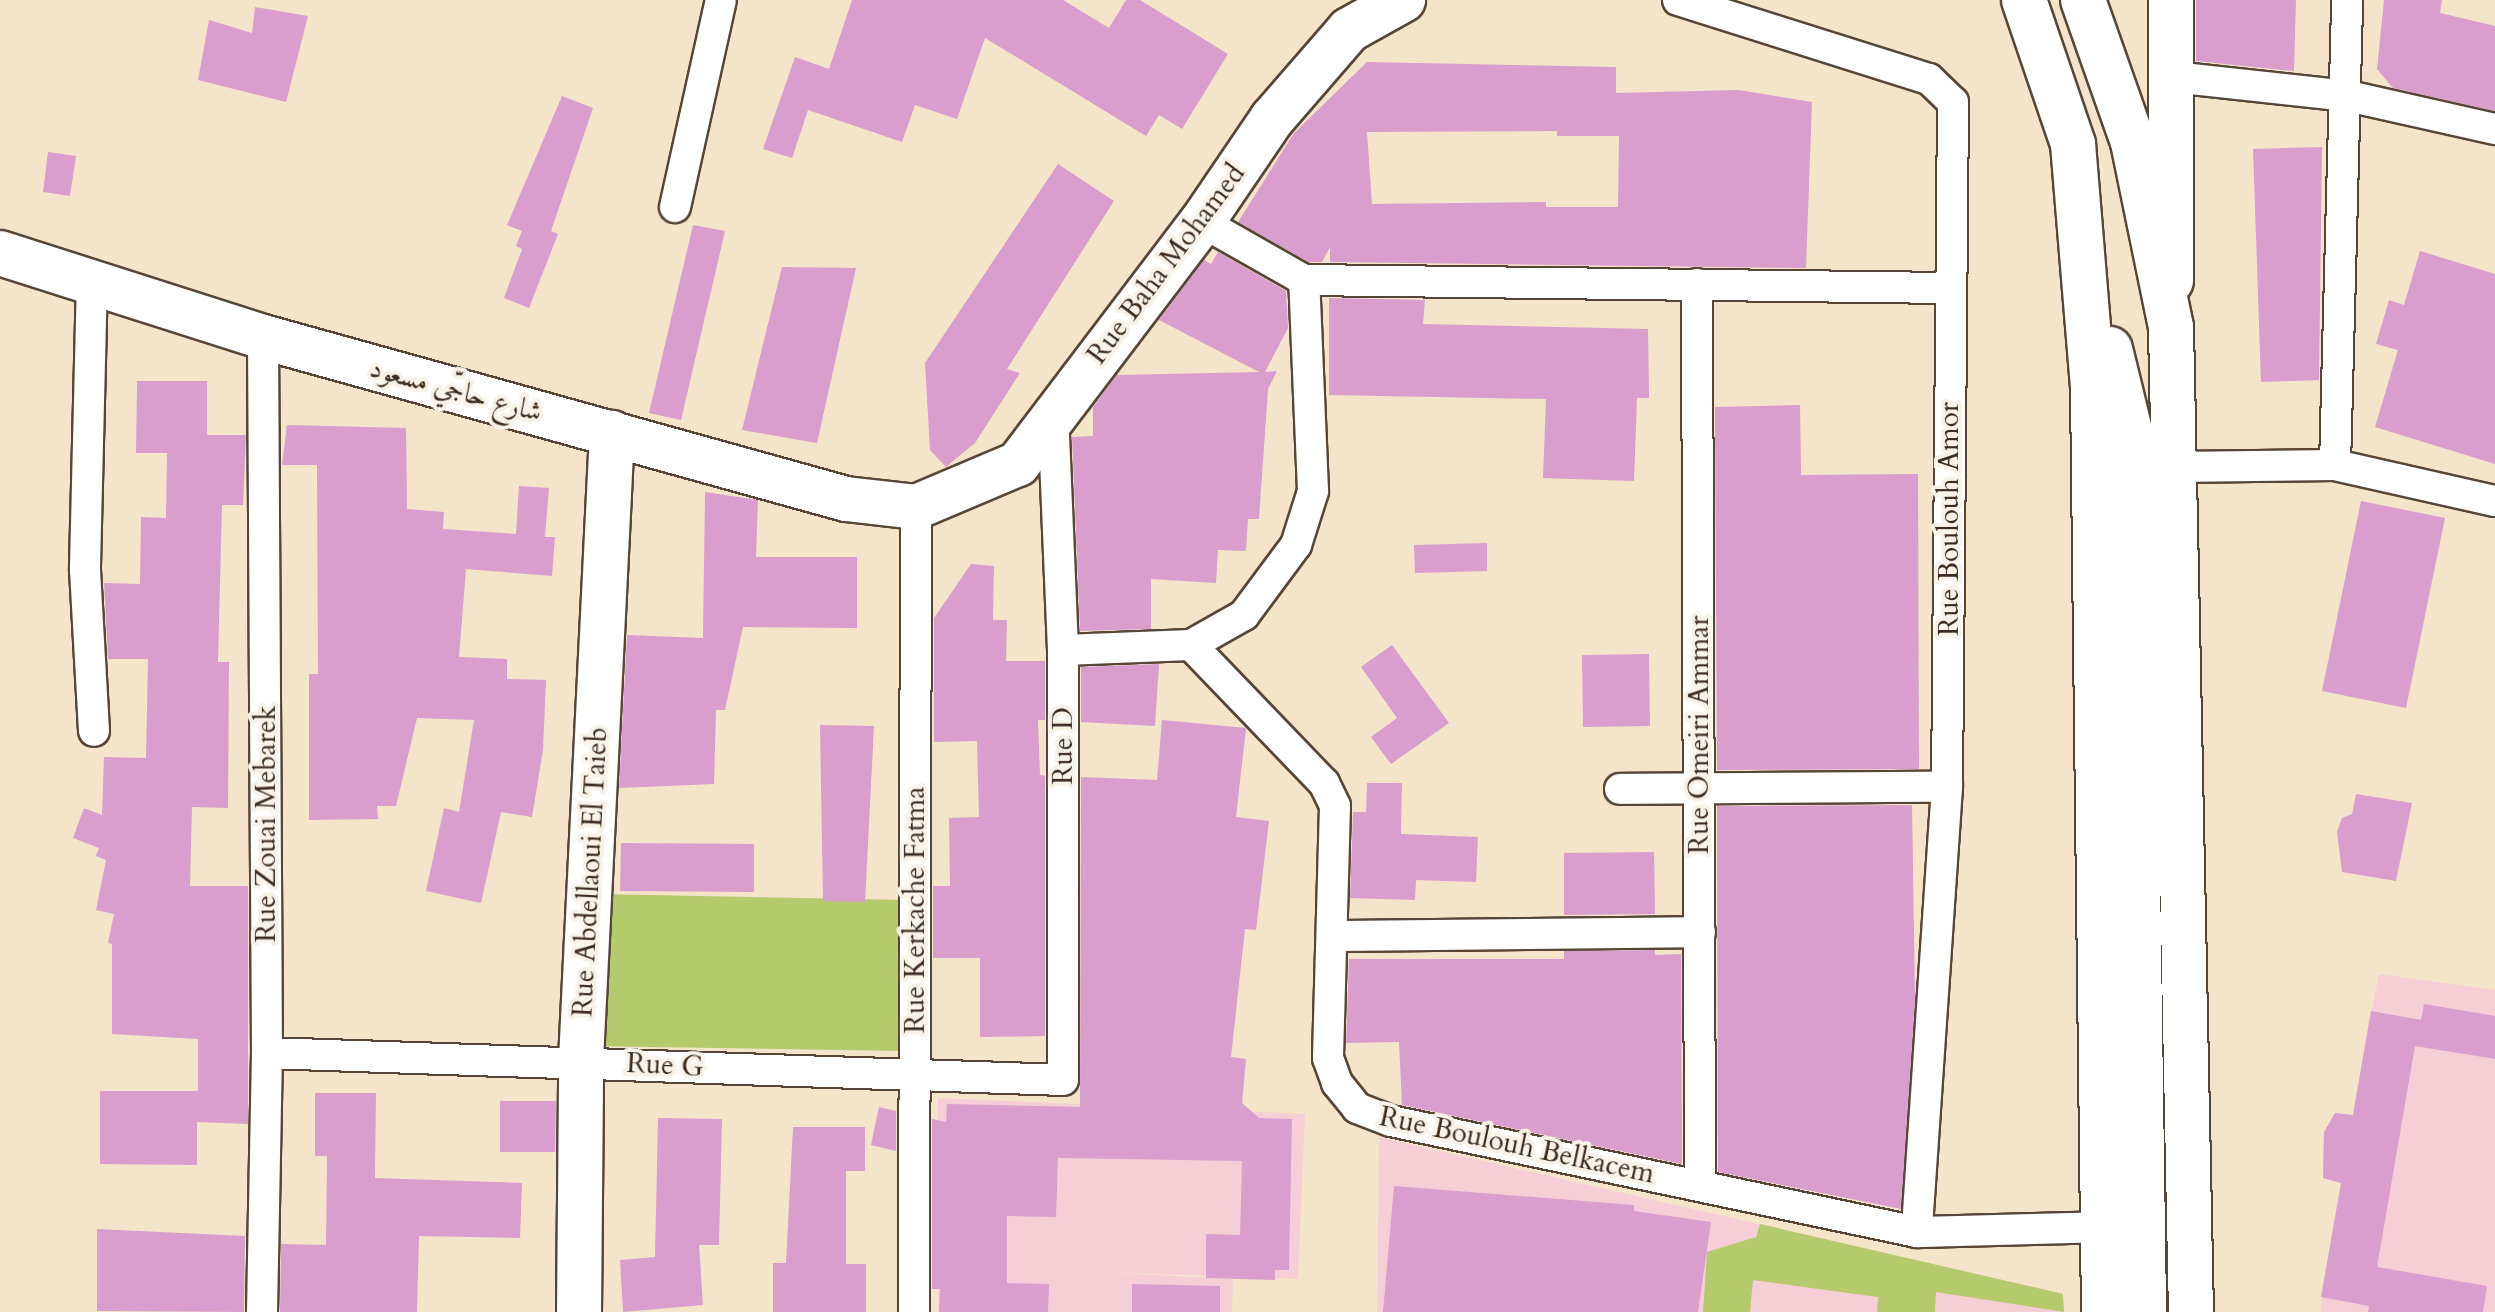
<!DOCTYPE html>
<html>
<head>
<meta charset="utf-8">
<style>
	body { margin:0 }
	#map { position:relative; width:2495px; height:1312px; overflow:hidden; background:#f3e4ca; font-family:Cardo,Amiri,serif }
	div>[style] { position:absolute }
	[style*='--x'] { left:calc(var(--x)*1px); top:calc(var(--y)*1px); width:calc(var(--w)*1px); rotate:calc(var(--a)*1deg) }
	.built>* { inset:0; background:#f6cfd6 }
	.green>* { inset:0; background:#b5c96d }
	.building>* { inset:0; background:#d99dce }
	.roads { filter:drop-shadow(2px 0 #574638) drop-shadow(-2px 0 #574638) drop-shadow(0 2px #574638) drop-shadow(0 -2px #574638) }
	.street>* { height:30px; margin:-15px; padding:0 15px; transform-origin:15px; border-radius:15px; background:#fff }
	.secondary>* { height:44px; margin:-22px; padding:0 22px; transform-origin:22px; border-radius:22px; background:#fff }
	.primary>* { height:44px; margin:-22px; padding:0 22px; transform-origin:22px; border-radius:22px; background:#fff }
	span { translate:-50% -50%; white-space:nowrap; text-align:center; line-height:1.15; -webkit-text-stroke:8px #f7f3e8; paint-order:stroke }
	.street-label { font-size:28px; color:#3b2a1e }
</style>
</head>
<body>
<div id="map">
	<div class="built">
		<i style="clip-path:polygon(2379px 974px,2495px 990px,2495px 1312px,2320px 1312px,2338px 1203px,2348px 1185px,2323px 1178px,2324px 1132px,2335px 1113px,2361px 1116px,2363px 1104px,2356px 1095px)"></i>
		<i style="clip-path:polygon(938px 1098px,1305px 1114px,1298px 1279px,1101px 1272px,1233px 1279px,1232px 1312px,938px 1312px)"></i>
		<i style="clip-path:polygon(1379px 1137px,2063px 1294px,2064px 1312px,1377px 1312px)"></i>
	</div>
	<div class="green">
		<i style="clip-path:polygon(597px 894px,905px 900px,902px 1051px,587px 1046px)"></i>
		<i style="clip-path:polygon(1760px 1224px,2063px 1294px,2064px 1312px,1936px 1292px,1935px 1312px,1877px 1312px,1878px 1297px,1753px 1280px,1750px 1312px,1703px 1312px,1707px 1252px,1756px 1237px)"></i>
	</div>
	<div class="building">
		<i style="clip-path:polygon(852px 0,1063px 0,1109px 28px,1126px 0,1140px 0,1228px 54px,1182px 129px,1159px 115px,1146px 136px,985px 38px,957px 119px,915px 105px,902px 142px,808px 110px,792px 158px,763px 149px,795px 57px,829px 69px)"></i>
		<i style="clip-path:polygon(2196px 0,2296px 0,2294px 71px,2196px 61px)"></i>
		<i style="clip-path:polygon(2384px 0,2442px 0,2440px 13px,2495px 26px,2495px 111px,2393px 88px,2377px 69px)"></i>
		<i style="clip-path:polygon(255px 7px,308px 16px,286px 102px,198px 80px,209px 20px,252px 33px)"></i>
		<i style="clip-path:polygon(evenodd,1367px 62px,1616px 67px,1616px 93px,1738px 90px,1812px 102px,1806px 268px,1330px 262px,1330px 247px,1322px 262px,1309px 262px,1238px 222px,1294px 133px,1367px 62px,1557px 131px,1557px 136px,1619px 136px,1618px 207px,1546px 207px,1546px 202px,1372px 204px,1367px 132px,1557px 131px)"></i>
		<i style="clip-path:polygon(562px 96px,593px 108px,551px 231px,558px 234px,529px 308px,504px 298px,522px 249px,516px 246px,522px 231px,507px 225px)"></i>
		<i style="clip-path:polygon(2322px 147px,2319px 380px,2261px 382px,2253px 149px)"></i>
		<i style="clip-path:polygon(48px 152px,76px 156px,70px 196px,43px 192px)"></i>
		<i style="clip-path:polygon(1058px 164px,1114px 201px,1007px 369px,1020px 373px,975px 443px,946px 467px,930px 450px,925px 363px)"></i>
		<i style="clip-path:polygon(693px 225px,725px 231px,681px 420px,649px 413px)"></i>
		<i style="clip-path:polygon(2420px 251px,2495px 274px,2495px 464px,2375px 427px,2398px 350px,2376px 344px,2389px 300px,2404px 305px)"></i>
		<i style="clip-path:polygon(1218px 252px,1286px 291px,1288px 328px,1265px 372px,1277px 371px,1268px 389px,1259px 519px,1248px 519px,1246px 551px,1218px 550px,1216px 583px,1151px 579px,1151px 629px,1080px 631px,1072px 437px,1093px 436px,1093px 407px,1117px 375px,1259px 372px,1159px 320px,1204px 260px,1211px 264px)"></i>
		<i style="clip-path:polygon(782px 267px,856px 268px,817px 443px,742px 430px)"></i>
		<i style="clip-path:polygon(1329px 298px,1425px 300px,1423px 324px,1648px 329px,1649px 398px,1637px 398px,1634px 481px,1543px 478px,1546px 399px,1329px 395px)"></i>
		<i style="clip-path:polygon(137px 381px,207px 381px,207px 435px,246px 435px,243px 505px,222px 505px,218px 662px,229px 662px,228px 808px,192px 807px,190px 886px,248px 886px,248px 1124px,197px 1122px,197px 1165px,100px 1164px,100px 1091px,198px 1091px,198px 1039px,112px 1034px,112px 944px,108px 943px,114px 914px,96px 910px,106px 860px,96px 856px,99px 848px,73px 838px,84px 808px,102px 815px,104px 757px,146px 758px,148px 659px,108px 659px,104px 583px,140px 584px,141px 517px,166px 518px,167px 453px,136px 453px)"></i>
		<i style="clip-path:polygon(1800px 405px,1801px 475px,1918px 474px,1919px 769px,1717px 770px,1715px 407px)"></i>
		<i style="clip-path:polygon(287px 425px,406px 428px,407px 509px,444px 512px,443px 529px,516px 534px,519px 486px,549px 488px,545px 537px,555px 537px,552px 576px,466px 569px,459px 657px,507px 659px,507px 679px,546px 680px,543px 750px,532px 817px,501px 812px,481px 903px,426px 891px,444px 808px,459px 812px,474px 720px,417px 718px,396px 806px,377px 806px,378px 819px,309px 820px,309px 674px,318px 674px,317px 465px,282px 465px)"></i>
		<i style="clip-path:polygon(705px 492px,758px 500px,756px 557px,857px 557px,857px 628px,743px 627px,725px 710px,716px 710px,714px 784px,619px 788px,627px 635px,703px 638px)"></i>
		<i style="clip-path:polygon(2361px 501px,2445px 518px,2406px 708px,2322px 691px)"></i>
		<i style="clip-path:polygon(1487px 543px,1487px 571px,1415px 573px,1414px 545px)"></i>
		<i style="clip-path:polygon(971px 564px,994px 566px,993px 620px,1007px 620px,1006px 661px,1045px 661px,1045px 720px,1038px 720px,1040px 775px,1045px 776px,1045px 1036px,980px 1037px,980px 958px,933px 958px,933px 886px,950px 886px,949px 818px,979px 817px,977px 741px,934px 742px,934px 618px)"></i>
		<i style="clip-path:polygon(1392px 645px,1449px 723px,1391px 764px,1371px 737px,1397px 718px,1361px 667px)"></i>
		<i style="clip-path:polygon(1649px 654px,1650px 726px,1583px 727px,1582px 655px)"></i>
		<i style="clip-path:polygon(1159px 664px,1155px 726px,1081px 722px,1081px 667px)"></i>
		<i style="clip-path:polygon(1162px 720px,1246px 728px,1236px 817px,1269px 821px,1256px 930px,1245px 929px,1231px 1057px,1246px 1059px,1242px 1103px,1259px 1118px,1292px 1119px,1289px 1270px,1275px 1270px,1275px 1280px,1206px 1278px,1206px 1234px,1240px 1235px,1242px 1161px,1058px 1158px,1056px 1217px,1007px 1216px,1007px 1283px,1049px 1284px,1048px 1312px,939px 1312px,940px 1289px,932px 1289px,932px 1119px,946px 1122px,947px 1104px,1080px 1107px,1081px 777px,1157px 780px)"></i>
		<i style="clip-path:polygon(820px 725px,874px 726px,865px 902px,823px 901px)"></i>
		<i style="clip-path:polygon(1367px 783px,1402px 783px,1401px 834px,1478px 837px,1476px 882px,1416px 880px,1415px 900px,1350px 898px,1353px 812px,1366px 812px)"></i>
		<i style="clip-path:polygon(2356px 794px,2412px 803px,2396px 881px,2342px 872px,2337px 832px,2342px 818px,2352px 814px)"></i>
		<i style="clip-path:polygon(1912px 805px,1915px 999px,1901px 1209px,1718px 1172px,1717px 806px)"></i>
		<i style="clip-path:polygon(621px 843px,754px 844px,754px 892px,620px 891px)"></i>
		<i style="clip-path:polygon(1654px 852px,1655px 914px,1564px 915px,1564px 853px)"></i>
		<i style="clip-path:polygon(1655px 950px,1655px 955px,1681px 954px,1682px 1164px,1402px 1105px,1399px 1042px,1346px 1043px,1349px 959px,1564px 959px,1564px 951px)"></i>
		<i style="clip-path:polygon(2424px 1004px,2495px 1016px,2495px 1059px,2415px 1046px,2377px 1267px,2487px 1286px,2483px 1312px,2368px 1312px,2369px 1306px,2321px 1297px,2341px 1183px,2323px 1178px,2324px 1132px,2335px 1113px,2353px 1115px,2371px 1011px,2421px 1020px)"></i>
		<i style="clip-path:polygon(315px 1093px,376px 1093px,375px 1178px,522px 1183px,520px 1238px,419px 1236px,417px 1312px,280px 1312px,281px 1244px,326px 1245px,327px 1156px,315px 1156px)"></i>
		<i style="clip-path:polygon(500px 1101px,556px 1101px,555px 1152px,500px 1152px)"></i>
		<i style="clip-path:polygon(879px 1107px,896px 1111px,896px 1151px,871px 1145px)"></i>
		<i style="clip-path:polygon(658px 1118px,722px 1119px,719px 1245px,699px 1245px,703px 1305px,623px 1312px,620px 1260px,655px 1257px)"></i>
		<i style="clip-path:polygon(793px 1127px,865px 1127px,865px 1171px,846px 1171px,846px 1264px,866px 1264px,866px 1312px,773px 1312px,773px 1263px,786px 1263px)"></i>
		<i style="clip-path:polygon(1394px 1186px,1634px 1205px,1634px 1211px,1711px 1222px,1698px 1312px,1383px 1312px)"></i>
		<i style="clip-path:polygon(97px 1229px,245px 1236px,244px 1312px,97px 1311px)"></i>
		<i style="clip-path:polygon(1132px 1284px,1220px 1286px,1220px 1312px,1132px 1312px)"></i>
	</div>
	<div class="roads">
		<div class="street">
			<i style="--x:1678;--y:0;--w:263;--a:17.5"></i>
			<i style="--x:1929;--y:79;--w:33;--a:44"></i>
			<i style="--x:1953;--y:102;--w:685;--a:90.5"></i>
			<i style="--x:1947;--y:787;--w:446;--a:93.9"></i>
			<i style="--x:2173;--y:77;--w:176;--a:6.2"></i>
			<i style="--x:2348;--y:96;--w:151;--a:12.7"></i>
			<i style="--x:675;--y:207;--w:212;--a:-77.5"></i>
			<i style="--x:1202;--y:222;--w:117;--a:29.6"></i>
			<i style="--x:1304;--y:280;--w:647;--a:0.71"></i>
			<i style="--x:92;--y:279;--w:291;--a:91.4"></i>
			<i style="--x:85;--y:570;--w:161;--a:86.8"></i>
			<i style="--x:1697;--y:284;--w:901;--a:89.81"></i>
			<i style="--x:2335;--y:465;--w:465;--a:-88.5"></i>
			<i style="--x:2175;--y:467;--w:160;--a:-0.7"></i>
			<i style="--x:2335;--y:465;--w:164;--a:12.7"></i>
			<i style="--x:1191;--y:645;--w:192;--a:46.1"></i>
			<i style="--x:1324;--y:783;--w:25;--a:64"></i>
			<i style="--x:1335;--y:806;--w:252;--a:91.6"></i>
			<i style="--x:1328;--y:1058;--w:27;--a:70"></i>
			<i style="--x:1337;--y:1083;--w:32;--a:51"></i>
			<i style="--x:1357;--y:1108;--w:36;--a:21"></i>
			<i style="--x:1391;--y:1121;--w:538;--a:11.92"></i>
			<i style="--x:1917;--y:1232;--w:186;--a:-1.5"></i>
			<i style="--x:1063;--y:650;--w:128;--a:-2.2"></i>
			<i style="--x:1191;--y:645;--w:61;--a:-29.5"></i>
			<i style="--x:1244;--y:615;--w:87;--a:-53.4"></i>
			<i style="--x:1296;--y:545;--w:57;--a:-72.5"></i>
			<i style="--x:1313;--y:491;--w:211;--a:-92.4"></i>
			<i style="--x:1620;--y:789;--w:327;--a:-0.4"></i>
			<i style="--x:1332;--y:936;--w:368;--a:-0.6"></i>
			<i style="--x:267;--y:1053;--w:796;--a:1.94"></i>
			<i style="--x:1063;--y:1080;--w:430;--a:-90"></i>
			<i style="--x:1063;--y:650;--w:236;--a:-92.4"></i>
			<i style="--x:262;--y:1312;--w:259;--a:-88.9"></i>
			<i style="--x:267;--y:1053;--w:716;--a:-90.32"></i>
			<i style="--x:914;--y:1312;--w:805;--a:-89.86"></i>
		</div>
		<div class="secondary">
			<i style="--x:2171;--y:0;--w:281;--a:90"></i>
			<i style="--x:0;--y:253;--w:276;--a:17.7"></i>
			<i style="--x:263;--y:337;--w:605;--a:15.53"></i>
			<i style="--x:846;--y:499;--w:70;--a:6.5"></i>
			<i style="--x:916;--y:507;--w:111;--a:-22.9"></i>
			<i style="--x:1018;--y:464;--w:304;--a:-52.8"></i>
			<i style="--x:1202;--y:222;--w:125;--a:-55.8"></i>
			<i style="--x:1272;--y:119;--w:118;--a:-49.1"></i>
			<i style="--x:1349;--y:30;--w:62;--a:-29.1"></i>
			<i style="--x:579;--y:1312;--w:252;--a:-89.5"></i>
			<i style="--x:581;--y:1060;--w:628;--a:-87.17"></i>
		</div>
		<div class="primary">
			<i style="--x:2024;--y:0;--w:152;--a:71.2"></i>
			<i style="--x:2073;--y:144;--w:246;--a:85.3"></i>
			<i style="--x:2093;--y:389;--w:923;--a:89.32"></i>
			<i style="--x:2083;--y:0;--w:151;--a:70.6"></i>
			<i style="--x:2133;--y:142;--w:189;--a:78.4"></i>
			<i style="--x:2171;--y:327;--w:985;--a:88.84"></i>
			<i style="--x:2110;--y:349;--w:93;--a:76.3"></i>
			<i style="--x:2132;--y:439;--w:873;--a:89.21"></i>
		</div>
	</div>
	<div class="street-label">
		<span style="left:1166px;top:264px;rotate:-53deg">Rue Baha Mohamed</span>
		<span style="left:456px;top:390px;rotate:15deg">شارع حاجّي مسعود</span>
		<span style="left:1949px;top:519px;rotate:-90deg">Rue Boulouh Amor</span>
		<span style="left:1699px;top:735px;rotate:-90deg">Rue Omeiri Ammar</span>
		<span style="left:1063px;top:746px;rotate:-90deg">Rue D</span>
		<span style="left:266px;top:824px;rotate:-90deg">Rue Zouai Mebarek</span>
		<span style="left:590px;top:872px;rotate:-87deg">Rue Abdellaoui El Taieb</span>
		<span style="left:915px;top:910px;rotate:-90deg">Rue Kerkache Fatma</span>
		<span style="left:665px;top:1065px;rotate:3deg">Rue G</span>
		<span style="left:1517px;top:1145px;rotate:12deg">Rue Boulouh Belkacem</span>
	</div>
</div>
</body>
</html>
